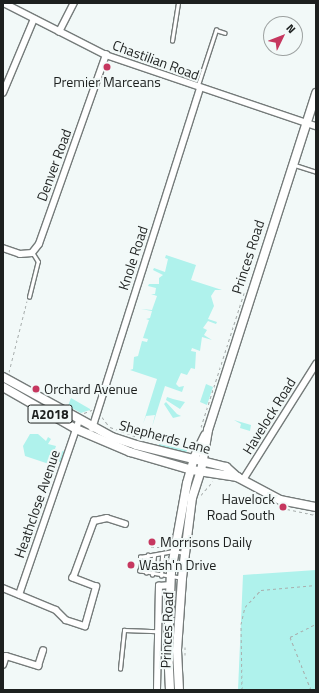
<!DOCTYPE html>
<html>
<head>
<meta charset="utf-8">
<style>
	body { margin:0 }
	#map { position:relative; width:319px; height:693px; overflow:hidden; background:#f2f9f8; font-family:"Titillium Web",sans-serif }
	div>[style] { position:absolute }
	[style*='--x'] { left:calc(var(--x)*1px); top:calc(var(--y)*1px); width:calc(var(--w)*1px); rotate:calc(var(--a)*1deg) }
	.green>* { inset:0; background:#aff2ec }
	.path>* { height:1px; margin-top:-0.5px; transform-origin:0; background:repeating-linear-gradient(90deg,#a8aead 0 3px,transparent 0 6px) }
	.roads { filter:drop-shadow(1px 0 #757b7a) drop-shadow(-1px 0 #757b7a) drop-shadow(0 1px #757b7a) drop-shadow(0 -1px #757b7a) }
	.service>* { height:2.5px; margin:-1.25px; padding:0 1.25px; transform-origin:1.25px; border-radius:1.25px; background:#fff }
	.minor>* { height:5.5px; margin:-2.75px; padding:0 2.75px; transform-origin:2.75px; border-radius:2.75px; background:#fff }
	.secondary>* { height:8px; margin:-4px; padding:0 4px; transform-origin:4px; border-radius:4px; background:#fff }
	.primary>* { height:8px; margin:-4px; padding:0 4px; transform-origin:4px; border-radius:4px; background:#fff }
	.dots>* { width:11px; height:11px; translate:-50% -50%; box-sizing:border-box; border:2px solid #f2f9f8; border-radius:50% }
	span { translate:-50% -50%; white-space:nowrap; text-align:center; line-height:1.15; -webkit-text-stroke:4px #f2f9f8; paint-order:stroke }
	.shield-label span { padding:1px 3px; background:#f2f9f8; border:1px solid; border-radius:3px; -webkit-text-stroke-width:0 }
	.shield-label { font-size:13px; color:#1d201f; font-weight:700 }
	.street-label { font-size:14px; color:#1d201f }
	.poi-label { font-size:14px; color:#1d201f }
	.left { translate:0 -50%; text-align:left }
	.right { translate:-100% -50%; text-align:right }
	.frame { position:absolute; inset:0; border:4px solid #1d201f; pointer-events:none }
	.north { position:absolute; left:263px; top:16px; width:40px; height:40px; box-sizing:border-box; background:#f2f9f8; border:1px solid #9da2a1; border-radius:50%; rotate:47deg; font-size:11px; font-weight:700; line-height:16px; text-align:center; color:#1d201f }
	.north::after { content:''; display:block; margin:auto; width:14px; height:18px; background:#c6375f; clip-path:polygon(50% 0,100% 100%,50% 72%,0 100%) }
</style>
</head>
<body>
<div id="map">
	<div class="green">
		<i style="clip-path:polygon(166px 255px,196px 265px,191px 280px,222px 290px,215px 290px,211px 296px,214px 306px,208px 319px,217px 322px,216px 324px,208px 321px,203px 328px,207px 330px,204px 335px,212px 340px,202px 337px,200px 351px,192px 348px,191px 351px,196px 352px,195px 369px,191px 368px,187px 375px,181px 373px,176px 384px,179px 387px,184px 386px,182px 392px,165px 386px,152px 427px,155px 415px,146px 416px,143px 424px,157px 379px,130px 370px,133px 369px,134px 357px,138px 356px,142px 341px,147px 342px,148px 339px,143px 338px,149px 320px,146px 319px,150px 318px,152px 311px,141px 309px,152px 310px,157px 296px,151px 294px,155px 294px,156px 288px,148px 286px,149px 284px,159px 284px,159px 278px,163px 275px,153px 270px,154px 268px,165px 272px,168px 259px,165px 258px)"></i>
		<i style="clip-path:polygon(206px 384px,213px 387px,207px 405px,200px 402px)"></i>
		<i style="clip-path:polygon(167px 397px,173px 399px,185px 402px,180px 409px,166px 400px)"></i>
		<i style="clip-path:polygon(71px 398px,90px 409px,90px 410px,81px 413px,68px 406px)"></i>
		<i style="clip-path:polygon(166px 402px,177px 414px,181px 416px,173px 418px,164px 404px)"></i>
		<i style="clip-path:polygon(234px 420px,251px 425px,250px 431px,240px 428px,241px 424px)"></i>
		<i style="clip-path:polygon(30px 434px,38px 434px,46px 441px,48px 437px,51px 439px,48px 444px,56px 446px,55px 449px,61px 452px,65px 450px,61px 462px,57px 461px,55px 466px,25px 456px,23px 446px)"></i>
		<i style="clip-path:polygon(159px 444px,187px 450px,186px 454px,158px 448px)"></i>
		<i style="clip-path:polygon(316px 570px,316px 690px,238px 690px,243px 575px)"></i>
	</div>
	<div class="path">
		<i style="--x:9;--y:372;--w:73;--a:-75.8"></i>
		<i style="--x:84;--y:413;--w:9;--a:-21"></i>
		<i style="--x:102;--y:417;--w:10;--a:53"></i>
		<i style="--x:110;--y:427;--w:32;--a:20"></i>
		<i style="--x:201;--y:427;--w:141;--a:-72.2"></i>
		<i style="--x:201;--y:495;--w:18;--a:-49"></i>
		<i style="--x:287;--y:509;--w:30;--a:12"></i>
		<i style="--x:151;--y:547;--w:12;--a:0"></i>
		<i style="--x:163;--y:547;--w:8;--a:-76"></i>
		<i style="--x:165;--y:539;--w:4;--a:0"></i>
		<i style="--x:185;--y:647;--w:8;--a:90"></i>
		<i style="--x:242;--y:690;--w:66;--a:-90.9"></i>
		<i style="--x:241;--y:624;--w:17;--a:-77"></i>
		<i style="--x:245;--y:607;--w:23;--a:-47"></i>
		<i style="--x:261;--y:590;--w:55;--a:-5.2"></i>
		<i style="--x:311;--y:690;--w:57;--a:-111.6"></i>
		<i style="--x:290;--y:637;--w:29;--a:-27"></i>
	</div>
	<div class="roads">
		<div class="service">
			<i style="--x:172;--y:41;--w:38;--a:-81"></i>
			<i style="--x:198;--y:85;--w:58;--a:-71.9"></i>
			<i style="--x:216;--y:30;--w:9;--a:18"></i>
			<i style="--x:295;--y:165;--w:22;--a:18"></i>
			<i style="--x:29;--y:297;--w:36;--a:-76"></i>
			<i style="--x:38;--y:262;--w:9;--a:-122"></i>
			<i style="--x:146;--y:573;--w:18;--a:-84"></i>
			<i style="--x:152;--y:575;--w:19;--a:-84"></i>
			<i style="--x:161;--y:576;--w:22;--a:-87"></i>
			<i style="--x:180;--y:578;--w:41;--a:-170.1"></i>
			<i style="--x:140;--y:571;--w:14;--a:-90"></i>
			<i style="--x:140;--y:557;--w:35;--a:-10"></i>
			<i style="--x:174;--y:551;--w:10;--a:11"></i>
			<i style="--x:120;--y:669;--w:39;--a:-84"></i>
			<i style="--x:124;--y:630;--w:33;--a:2"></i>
		</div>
		<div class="minor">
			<i style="--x:4;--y:3;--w:114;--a:27"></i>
			<i style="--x:106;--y:55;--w:222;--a:18.7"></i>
			<i style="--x:59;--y:32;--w:33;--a:-63"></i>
			<i style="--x:3;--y:93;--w:80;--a:-67.3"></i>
			<i style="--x:3;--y:248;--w:18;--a:19"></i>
			<i style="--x:20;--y:254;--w:12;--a:-5"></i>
			<i style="--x:32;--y:253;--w:11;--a:-52"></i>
			<i style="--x:39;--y:244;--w:201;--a:-70.5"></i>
			<i style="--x:92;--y:429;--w:357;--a:-72.4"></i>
			<i style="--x:243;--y:480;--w:137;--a:-57.8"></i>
			<i style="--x:3;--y:588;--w:57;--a:22.5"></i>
			<i style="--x:56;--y:610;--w:14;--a:45"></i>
			<i style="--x:66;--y:620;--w:20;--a:18"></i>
			<i style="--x:85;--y:626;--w:41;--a:-74.2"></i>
			<i style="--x:96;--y:587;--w:25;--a:-159"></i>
			<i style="--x:73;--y:578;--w:61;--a:-69.8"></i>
			<i style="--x:94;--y:521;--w:13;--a:-13"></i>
			<i style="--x:107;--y:518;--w:19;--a:18"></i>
			<i style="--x:19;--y:595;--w:184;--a:-71"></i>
			<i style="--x:3;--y:665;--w:9;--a:-72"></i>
			<i style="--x:6;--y:656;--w:34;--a:17"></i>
			<i style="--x:38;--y:666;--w:16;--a:-72"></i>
			<i style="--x:157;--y:690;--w:104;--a:-88.9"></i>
			<i style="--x:159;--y:586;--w:11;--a:-5"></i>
		</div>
		<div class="secondary">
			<i style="--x:170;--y:690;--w:41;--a:-92.8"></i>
			<i style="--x:168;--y:649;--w:77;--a:-87.8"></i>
			<i style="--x:171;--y:572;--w:90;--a:-79.8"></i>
			<i style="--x:187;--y:483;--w:26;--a:-74"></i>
			<i style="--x:194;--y:458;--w:25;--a:-64"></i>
			<i style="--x:179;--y:690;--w:40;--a:-92.9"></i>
			<i style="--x:177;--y:650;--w:72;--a:-86"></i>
			<i style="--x:182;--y:578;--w:81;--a:-82.9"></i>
			<i style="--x:192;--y:498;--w:28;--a:-72"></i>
			<i style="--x:201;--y:471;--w:42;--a:-80.3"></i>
			<i style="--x:208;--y:430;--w:354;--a:-72.2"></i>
		</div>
		<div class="primary">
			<i style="--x:3;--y:377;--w:124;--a:28.8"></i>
			<i style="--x:112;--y:437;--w:25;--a:18"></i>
			<i style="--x:136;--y:445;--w:93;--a:13.7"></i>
			<i style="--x:226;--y:467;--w:15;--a:42"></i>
			<i style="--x:237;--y:477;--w:49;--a:28.1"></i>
			<i style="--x:280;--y:500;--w:37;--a:11"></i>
			<i style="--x:3;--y:387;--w:84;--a:29.9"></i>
			<i style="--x:76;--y:429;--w:59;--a:23.1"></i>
			<i style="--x:130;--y:452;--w:65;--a:16.2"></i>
			<i style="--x:192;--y:470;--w:46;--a:8.8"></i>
		</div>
	</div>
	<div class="dots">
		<i style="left:107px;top:67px;background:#c6375f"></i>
		<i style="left:36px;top:389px;background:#c6375f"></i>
		<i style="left:283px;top:507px;background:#c6375f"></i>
		<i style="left:152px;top:542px;background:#c6375f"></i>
		<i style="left:131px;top:565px;background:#c6375f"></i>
	</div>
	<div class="shield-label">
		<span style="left:50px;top:414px">A2018</span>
	</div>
	<div class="street-label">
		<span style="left:156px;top:60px;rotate:20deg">Chastilian Road</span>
		<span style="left:54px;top:165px;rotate:-70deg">Denver Road</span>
		<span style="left:248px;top:257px;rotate:-72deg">Princes Road</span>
		<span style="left:133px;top:258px;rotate:-72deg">Knole Road</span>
		<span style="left:269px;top:416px;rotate:-58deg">Havelock Road</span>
		<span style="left:165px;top:437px;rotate:15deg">Shepherds Lane</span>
		<span style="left:37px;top:504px;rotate:-71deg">Heathclose Avenue</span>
		<span style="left:167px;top:630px;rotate:-88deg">Princes Road</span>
	</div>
	<div class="poi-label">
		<span style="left:107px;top:82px">Premier Marceans</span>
		<span class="left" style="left:44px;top:389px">Orchard Avenue</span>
		<span class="right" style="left:275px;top:507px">Havelock<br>Road South</span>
		<span class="left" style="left:160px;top:542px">Morrisons Daily</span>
		<span class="left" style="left:139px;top:565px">Wash'n Drive</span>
	</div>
	<div class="frame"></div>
	<div class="north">N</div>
</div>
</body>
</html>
